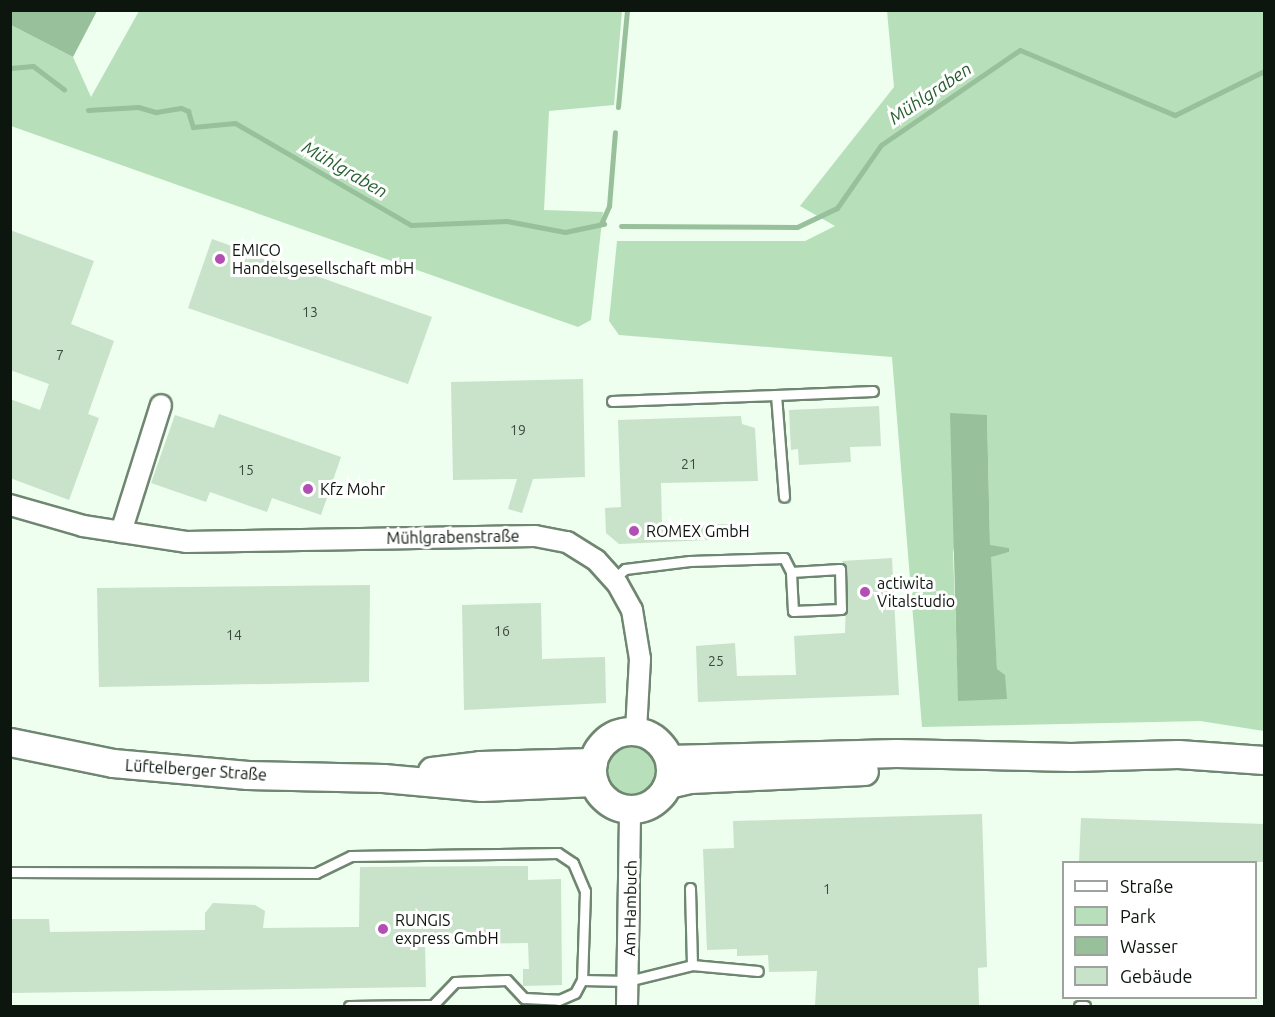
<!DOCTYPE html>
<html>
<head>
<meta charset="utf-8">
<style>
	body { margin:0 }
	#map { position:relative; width:1275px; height:1017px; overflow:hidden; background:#eefeef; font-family:Ubuntu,sans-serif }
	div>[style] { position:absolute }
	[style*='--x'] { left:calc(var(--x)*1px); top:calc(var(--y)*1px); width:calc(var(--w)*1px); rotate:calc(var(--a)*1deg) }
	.green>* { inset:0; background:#b7e0ba }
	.round { border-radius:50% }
	.water>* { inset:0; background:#97c09b }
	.stream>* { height:5px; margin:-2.5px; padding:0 2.5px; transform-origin:2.5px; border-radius:2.5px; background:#97c09b }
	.building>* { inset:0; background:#c9e2ca }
	.roads { filter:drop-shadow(2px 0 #6f8670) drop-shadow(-2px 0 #6f8670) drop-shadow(0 2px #6f8670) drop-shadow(0 -2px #6f8670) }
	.service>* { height:9px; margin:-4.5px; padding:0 4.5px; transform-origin:4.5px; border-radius:4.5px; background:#fff }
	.minor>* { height:20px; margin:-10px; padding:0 10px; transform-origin:10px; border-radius:10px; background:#fff }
	.secondary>* { height:27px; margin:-13.5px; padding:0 13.5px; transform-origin:13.5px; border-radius:13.5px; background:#fff }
	.secondary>.ring { margin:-13.5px; padding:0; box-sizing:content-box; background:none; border:27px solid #fff; border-radius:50% }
	.dots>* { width:16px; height:16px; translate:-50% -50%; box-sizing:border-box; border:3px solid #fff; border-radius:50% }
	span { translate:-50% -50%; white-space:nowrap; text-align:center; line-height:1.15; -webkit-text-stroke:6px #fff; paint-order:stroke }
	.number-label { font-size:14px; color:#3c493d }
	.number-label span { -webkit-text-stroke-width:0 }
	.poi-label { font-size:16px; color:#0d160e }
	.left { translate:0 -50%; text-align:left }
	.street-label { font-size:16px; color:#0d160e }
	.water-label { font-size:18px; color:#276030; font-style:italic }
	.frame { position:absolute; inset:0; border:12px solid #0d160e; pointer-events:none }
	.legend { position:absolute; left:1062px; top:861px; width:195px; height:138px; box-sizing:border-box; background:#fff; border:2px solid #9ea29f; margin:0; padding:8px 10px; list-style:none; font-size:18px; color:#0d160e }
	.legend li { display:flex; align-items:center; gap:12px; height:30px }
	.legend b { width:30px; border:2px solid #9ea29f }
</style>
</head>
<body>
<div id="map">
	<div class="green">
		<i style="clip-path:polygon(139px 11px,622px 11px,614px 105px,549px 111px,544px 210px,603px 212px,591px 320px,578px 327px,11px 126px,11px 25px,73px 57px,91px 97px)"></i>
		<i style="clip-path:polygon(evenodd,887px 11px,1264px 11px,1264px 731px,1200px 721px,922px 727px,892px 357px,619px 335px,609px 321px,617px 241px,805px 241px,835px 226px,800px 206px,894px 87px,887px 11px,987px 415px,990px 546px,1009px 548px,1009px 552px,990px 556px,997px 670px,958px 684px,953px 552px,987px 415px)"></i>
		<i class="round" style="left:604px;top:742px;width:56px;height:56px"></i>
	</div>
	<div class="water">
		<i style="clip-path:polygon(10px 11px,11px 10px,97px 11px,73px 57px,11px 25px)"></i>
		<i style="clip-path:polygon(950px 413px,987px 415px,990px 545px,1009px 548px,1009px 552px,991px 557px,997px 669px,1005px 675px,1007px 699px,958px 701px)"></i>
	</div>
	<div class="stream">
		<i style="--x:10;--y:68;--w:23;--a:-5"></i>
		<i style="--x:33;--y:66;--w:39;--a:37"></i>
		<i style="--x:618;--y:107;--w:97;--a:-84.7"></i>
		<i style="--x:88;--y:110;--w:50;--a:-3.4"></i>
		<i style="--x:138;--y:107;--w:19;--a:16"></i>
		<i style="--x:156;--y:112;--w:25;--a:-9"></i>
		<i style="--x:181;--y:108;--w:8;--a:23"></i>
		<i style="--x:188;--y:111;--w:17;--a:73"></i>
		<i style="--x:193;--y:127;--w:42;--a:-5.4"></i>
		<i style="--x:235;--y:123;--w:203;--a:30.1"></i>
		<i style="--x:411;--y:225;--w:96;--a:-2.4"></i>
		<i style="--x:507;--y:221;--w:59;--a:10.7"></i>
		<i style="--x:565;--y:232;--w:40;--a:-12"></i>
		<i style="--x:601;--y:224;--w:20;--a:-66"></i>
		<i style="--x:609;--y:206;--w:74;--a:-85.4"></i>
		<i style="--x:621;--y:226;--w:176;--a:0.3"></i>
		<i style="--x:797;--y:227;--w:44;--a:-25.4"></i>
		<i style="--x:837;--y:208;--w:77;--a:-55.1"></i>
		<i style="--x:881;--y:145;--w:168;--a:-34.4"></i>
		<i style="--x:1020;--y:50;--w:168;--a:22.8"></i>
		<i style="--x:1175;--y:115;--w:99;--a:-26.3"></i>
	</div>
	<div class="building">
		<i style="clip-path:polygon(10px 230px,94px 261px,71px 324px,114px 341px,88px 414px,99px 418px,69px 500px,10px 478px,10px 399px,40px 410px,49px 384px,10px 370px)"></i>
		<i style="clip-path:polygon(212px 239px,432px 317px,408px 384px,188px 308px)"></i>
		<i style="clip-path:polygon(583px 379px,585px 477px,533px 479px,522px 513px,508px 509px,517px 479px,453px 480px,451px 382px)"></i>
		<i style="clip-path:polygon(879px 406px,881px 446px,850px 447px,851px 462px,799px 465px,798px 449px,791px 450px,789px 410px)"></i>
		<i style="clip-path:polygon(219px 414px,341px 457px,321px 515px,272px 498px,267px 512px,210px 492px,206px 502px,151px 483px,175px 415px,214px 428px)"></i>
		<i style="clip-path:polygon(741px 416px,742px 424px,755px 428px,758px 481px,661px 483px,662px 526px,732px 524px,732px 539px,619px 544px,606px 533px,605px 508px,621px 507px,618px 420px)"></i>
		<i style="clip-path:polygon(892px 558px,899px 695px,698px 702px,696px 646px,735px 643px,737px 676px,796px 675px,794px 636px,845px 633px,847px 569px,842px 561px)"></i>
		<i style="clip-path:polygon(370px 585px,369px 682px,99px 687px,97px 588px)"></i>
		<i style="clip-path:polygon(541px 603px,542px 659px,605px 657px,606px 703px,464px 710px,462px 605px)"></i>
		<i style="clip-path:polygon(982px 814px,987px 967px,978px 968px,979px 1006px,815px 1006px,817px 971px,769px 972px,768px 955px,737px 956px,737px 949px,707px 950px,703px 849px,734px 848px,733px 821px)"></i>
		<i style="clip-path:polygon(1081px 818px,1264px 824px,1264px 862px,1079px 862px)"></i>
		<i style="clip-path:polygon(528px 866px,528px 880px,561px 879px,562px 985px,523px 986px,523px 969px,529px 969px,528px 943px,425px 944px,426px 987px,10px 993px,10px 919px,49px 919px,50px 932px,205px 930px,205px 913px,213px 903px,255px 905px,265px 911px,263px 928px,359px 927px,360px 867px)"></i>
	</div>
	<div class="roads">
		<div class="service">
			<i style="--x:776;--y:395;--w:97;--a:-2.4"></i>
			<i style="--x:612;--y:401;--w:164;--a:-2.1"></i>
			<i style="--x:776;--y:395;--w:102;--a:85.5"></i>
			<i style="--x:614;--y:579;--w:15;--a:-42"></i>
			<i style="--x:625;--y:569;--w:65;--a:-7"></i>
			<i style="--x:690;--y:561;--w:94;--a:-1.8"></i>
			<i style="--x:784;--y:558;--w:16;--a:63"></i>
			<i style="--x:791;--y:572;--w:49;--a:-3.5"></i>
			<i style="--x:840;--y:569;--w:40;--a:88.6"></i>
			<i style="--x:841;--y:609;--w:48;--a:177.6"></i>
			<i style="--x:793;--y:611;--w:39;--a:-93"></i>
			<i style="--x:10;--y:872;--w:306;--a:0.2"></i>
			<i style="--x:316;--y:873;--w:39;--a:-26"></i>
			<i style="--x:351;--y:856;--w:207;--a:-0.8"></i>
			<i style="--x:558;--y:853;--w:18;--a:34"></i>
			<i style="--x:573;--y:863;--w:30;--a:67"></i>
			<i style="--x:585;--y:891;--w:89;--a:91.9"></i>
			<i style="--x:582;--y:980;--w:46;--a:1.2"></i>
			<i style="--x:628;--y:981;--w:66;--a:-14"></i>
			<i style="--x:692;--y:965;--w:77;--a:-91.5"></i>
			<i style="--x:692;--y:965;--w:66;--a:5.2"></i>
			<i style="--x:349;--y:1006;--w:84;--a:-0.7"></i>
			<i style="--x:433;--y:1005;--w:32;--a:-46"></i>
			<i style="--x:455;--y:982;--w:52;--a:-2.2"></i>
			<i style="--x:507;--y:980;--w:25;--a:47"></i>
			<i style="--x:524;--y:998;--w:35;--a:3"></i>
			<i style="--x:559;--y:1000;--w:17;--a:-24"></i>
			<i style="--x:575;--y:993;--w:15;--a:-62"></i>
			<i style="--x:1079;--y:1006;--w:6;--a:0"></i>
		</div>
		<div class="minor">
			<i style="--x:10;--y:505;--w:76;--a:16"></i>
			<i style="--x:83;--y:526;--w:104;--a:8.8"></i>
			<i style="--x:186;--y:542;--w:349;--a:-1"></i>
			<i style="--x:535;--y:536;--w:33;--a:11"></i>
			<i style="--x:567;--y:542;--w:34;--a:32"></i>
			<i style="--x:596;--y:560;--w:31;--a:48"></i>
			<i style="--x:617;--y:583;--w:31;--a:61"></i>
			<i style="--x:632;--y:610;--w:50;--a:80.7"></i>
			<i style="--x:640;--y:659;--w:72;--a:93.2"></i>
			<i style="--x:121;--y:532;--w:133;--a:-72.5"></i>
			<i style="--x:627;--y:1006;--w:197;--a:-89.1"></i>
		</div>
		<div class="secondary">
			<i class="ring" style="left:592px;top:731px;width:51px;height:51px"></i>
			<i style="--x:10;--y:742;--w:105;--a:11.5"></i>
			<i style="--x:113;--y:763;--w:135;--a:5.1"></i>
			<i style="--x:247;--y:775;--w:136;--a:1.3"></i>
			<i style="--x:383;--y:778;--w:99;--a:5.2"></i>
			<i style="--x:482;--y:787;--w:112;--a:-2.6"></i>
			<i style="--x:669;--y:759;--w:227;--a:-1.5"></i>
			<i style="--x:896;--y:753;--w:175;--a:1.3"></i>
			<i style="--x:1071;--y:757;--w:107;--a:-1.6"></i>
			<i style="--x:1178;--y:754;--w:86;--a:4"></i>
			<i style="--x:432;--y:771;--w:48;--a:-7.1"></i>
			<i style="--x:480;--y:765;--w:113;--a:-1.5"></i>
			<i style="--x:668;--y:784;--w:23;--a:-13"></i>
			<i style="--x:690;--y:779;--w:174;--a:-2.6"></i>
		</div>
	</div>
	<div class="dots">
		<i style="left:220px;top:259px;background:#b24eb4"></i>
		<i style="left:308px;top:489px;background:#b24eb4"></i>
		<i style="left:634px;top:531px;background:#b24eb4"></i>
		<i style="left:865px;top:592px;background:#b24eb4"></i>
		<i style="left:383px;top:929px;background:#b24eb4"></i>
	</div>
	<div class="number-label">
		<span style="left:310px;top:312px">13</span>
		<span style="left:60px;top:355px">7</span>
		<span style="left:518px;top:430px">19</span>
		<span style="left:689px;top:464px">21</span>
		<span style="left:246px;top:470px">15</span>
		<span style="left:502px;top:631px">16</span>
		<span style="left:234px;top:635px">14</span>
		<span style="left:716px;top:661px">25</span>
		<span style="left:827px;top:889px">1</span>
	</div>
	<div class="poi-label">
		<span class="left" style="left:232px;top:259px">EMICO<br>Handelsgesellschaft mbH</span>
		<span class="left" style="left:320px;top:489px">Kfz Mohr</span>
		<span class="left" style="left:646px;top:531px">ROMEX GmbH</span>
		<span class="left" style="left:877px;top:592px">actiwita<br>Vitalstudio</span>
		<span class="left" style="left:395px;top:929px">RUNGIS<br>express GmbH</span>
	</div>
	<div class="street-label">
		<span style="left:453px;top:537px;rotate:-1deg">Mühlgrabenstraße</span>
		<span style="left:196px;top:770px;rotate:4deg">Lüftelberger Straße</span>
		<span style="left:630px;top:908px;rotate:-89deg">Am Hambuch</span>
	</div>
	<div class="water-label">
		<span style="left:930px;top:93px;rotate:-34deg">Mühlgraben</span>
		<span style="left:345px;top:169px;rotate:30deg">Mühlgraben</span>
	</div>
	<div class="frame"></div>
	<ul class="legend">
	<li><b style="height:8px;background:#fff"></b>Straße</li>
	<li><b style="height:16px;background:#b7e0ba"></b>Park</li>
	<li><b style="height:16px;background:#97c09b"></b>Wasser</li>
	<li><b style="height:16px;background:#c9e2ca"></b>Gebäude</li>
	</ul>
</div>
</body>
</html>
